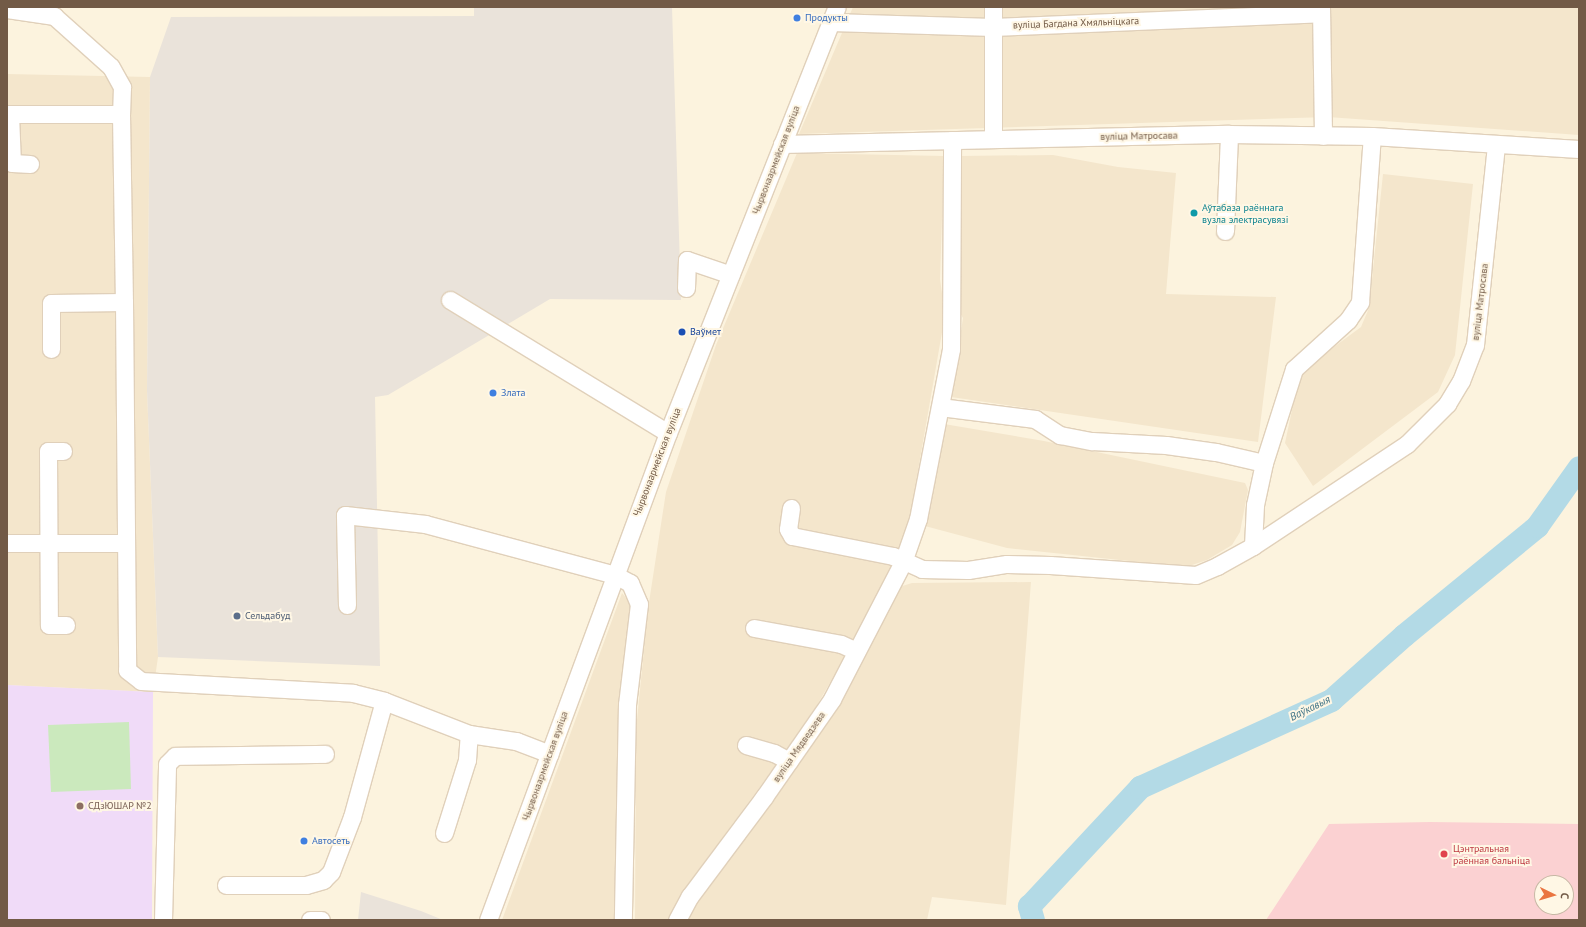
<!DOCTYPE html>
<html>
<head>
<meta charset="utf-8">
<style>
	body { margin:0 }
	#map { position:relative; width:1586px; height:927px; overflow:hidden; background:#fcf3de; font-family:"PT Sans",sans-serif }
	div>[style] { position:absolute }
	[style*='--x'] { left:calc(var(--x)*1px); top:calc(var(--y)*1px); width:calc(var(--w)*1px); rotate:calc(var(--a)*1deg) }
	.residential>* { inset:0; background:#f4e6cc }
	.industrial>* { inset:0; background:#eae3da }
	.education>* { inset:0; background:#f0dbf8 }
	.medical>* { inset:0; background:#fbd1d2 }
	.green>* { inset:0; background:#cbe9bd }
	.river>* { height:23px; margin:-11.5px; padding:0 11.5px; transform-origin:11.5px; border-radius:11.5px; background:#b3dae6 }
	.roads { filter:drop-shadow(1px 0 #e0d0ba) drop-shadow(-1px 0 #e0d0ba) drop-shadow(0 1px #e0d0ba) drop-shadow(0 -1px #e0d0ba) }
	.minor>* { height:17px; margin:-8.5px; padding:0 8.5px; transform-origin:8.5px; border-radius:8.5px; background:#fff }
	.dots>* { width:11px; height:11px; translate:-50% -50%; box-sizing:border-box; border:2px solid #fff7e5; border-radius:50% }
	span { translate:-50% -50%; white-space:nowrap; text-align:center; line-height:1.15; -webkit-text-stroke:4px #fff7e5; paint-order:stroke }
	.shop-label { font-size:10px; color:#366cbe }
	.left { translate:0 -50%; text-align:left }
	.street-label { font-size:10px; color:#725a46 }
	.culture-label { font-size:10px; color:#0d838f }
	.transit-label { font-size:10px; color:#164399 }
	.service-label { font-size:10px; color:#4e5e75 }
	.education-label { font-size:10px; color:#785e54 }
	.health-label { font-size:10px; color:#be3a42 }
	.water-label { font-size:11px; color:#407487; font-style:italic }
	.frame { position:absolute; inset:0; border:8px solid #725a46; pointer-events:none }
	.north { position:absolute; left:1534px; top:875px; width:40px; height:40px; box-sizing:border-box; background:#fff7e5; border:1px solid #c7b8a5; border-radius:50%; rotate:95deg; font-size:11px; font-weight:700; line-height:16px; text-align:center; color:#725a46 }
	.north::after { content:''; display:block; margin:auto; width:14px; height:18px; background:#ea7540; clip-path:polygon(50% 0,100% 100%,50% 72%,0 100%) }
</style>
</head>
<body>
<div id="map">
	<div class="residential">
		<i style="clip-path:polygon(853px 7px,1579px 7px,1579px 135px,1328px 117px,799px 134px)"></i>
		<i style="clip-path:polygon(7px 74px,150px 77px,147px 391px,158px 657px,153px 692px,7px 685px)"></i>
		<i style="clip-path:polygon(797px 153px,944px 156px,940px 279px,945px 315px,911px 511px,902px 544px,860px 631px,806px 724px,684px 890px,668px 920px,635px 920px,636px 730px,648px 609px,666px 492px,716px 345px)"></i>
		<i style="clip-path:polygon(1053px 155px,1118px 167px,1176px 173px,1166px 294px,1276px 297px,1258px 442px,951px 397px,963px 318px,957px 308px,959px 156px)"></i>
		<i style="clip-path:polygon(1383px 174px,1473px 184px,1455px 355px,1438px 392px,1313px 486px,1285px 443px,1300px 372px,1361px 327px,1369px 308px)"></i>
		<i style="clip-path:polygon(944px 424px,1044px 441px,1245px 483px,1248px 490px,1240px 532px,1232px 545px,1207px 560px,1186px 567px,1007px 548px,925px 526px)"></i>
		<i style="clip-path:polygon(1031px 582px,1006px 905px,932px 897px,927px 920px,684px 920px,719px 870px,896px 588px,912px 583px)"></i>
		<i style="clip-path:polygon(622px 593px,631px 604px,618px 711px,614px 920px,502px 920px)"></i>
	</div>
	<div class="industrial">
		<i style="clip-path:polygon(474px 7px,672px 7px,681px 300px,550px 299px,388px 395px,375px 397px,380px 666px,158px 657px,147px 391px,150px 77px,171px 17px,474px 16px)"></i>
		<i style="clip-path:polygon(361px 892px,421px 911px,443px 920px,358px 920px)"></i>
	</div>
	<div class="education">
		<i style="clip-path:polygon(7px 685px,153px 692px,152px 920px,7px 920px)"></i>
	</div>
	<div class="medical">
		<i style="clip-path:polygon(evenodd,1430px 822px,1579px 824px,1579px 920px,1266px 920px,1329px 824px,1430px 822px,1542px 883px,1566px 883px,1566px 907px,1542px 907px,1542px 883px)"></i>
	</div>
	<div class="green">
		<i style="clip-path:polygon(129px 722px,131px 789px,51px 792px,48px 725px)"></i>
	</div>
	<div class="river">
		<i style="--x:1033;--y:920;--w:15;--a:-106"></i>
		<i style="--x:1029;--y:906;--w:163;--a:-47"></i>
		<i style="--x:1140;--y:787;--w:210;--a:-24.5"></i>
		<i style="--x:1331;--y:700;--w:98;--a:-41.7"></i>
		<i style="--x:1404;--y:635;--w:172;--a:-39.3"></i>
		<i style="--x:1537;--y:526;--w:72;--a:-54.6"></i>
	</div>
	<div class="roads">
		<div class="minor">
			<i style="--x:993;--y:7;--w:132;--a:90"></i>
			<i style="--x:1321;--y:7;--w:129;--a:89.1"></i>
			<i style="--x:7;--y:9;--w:48;--a:8.5"></i>
			<i style="--x:54;--y:16;--w:76;--a:41.8"></i>
			<i style="--x:111;--y:67;--w:23;--a:61"></i>
			<i style="--x:122;--y:87;--w:27;--a:92"></i>
			<i style="--x:831;--y:22;--w:162;--a:1.8"></i>
			<i style="--x:993;--y:27;--w:328;--a:-2.4"></i>
			<i style="--x:7;--y:114;--w:114;--a:0"></i>
			<i style="--x:121;--y:114;--w:188;--a:89.1"></i>
			<i style="--x:124;--y:302;--w:73;--a:179.2"></i>
			<i style="--x:51;--y:303;--w:46;--a:90"></i>
			<i style="--x:10;--y:114;--w:49;--a:87.7"></i>
			<i style="--x:12;--y:163;--w:18;--a:3"></i>
			<i style="--x:782;--y:144;--w:447;--a:-1.3"></i>
			<i style="--x:1229;--y:134;--w:143;--a:0.8"></i>
			<i style="--x:1372;--y:136;--w:207;--a:3.6"></i>
			<i style="--x:1225;--y:231;--w:97;--a:-87.6"></i>
			<i style="--x:686;--y:288;--w:28;--a:-88"></i>
			<i style="--x:687;--y:260;--w:46;--a:18.8"></i>
			<i style="--x:450;--y:300;--w:255;--a:31.4"></i>
			<i style="--x:124;--y:302;--w:368;--a:89.5"></i>
			<i style="--x:127;--y:670;--w:18;--a:38"></i>
			<i style="--x:141;--y:681;--w:212;--a:3.2"></i>
			<i style="--x:353;--y:693;--w:32;--a:14"></i>
			<i style="--x:384;--y:701;--w:91;--a:21.2"></i>
			<i style="--x:469;--y:734;--w:48;--a:8.5"></i>
			<i style="--x:516;--y:741;--w:36;--a:21"></i>
			<i style="--x:940;--y:407;--w:96;--a:7.2"></i>
			<i style="--x:1035;--y:419;--w:30;--a:33"></i>
			<i style="--x:1060;--y:435;--w:33;--a:11"></i>
			<i style="--x:1092;--y:441;--w:74;--a:3.1"></i>
			<i style="--x:1166;--y:445;--w:50;--a:8"></i>
			<i style="--x:1216;--y:452;--w:49;--a:12.9"></i>
			<i style="--x:1264;--y:463;--w:43;--a:102.1"></i>
			<i style="--x:1255;--y:505;--w:41;--a:92.8"></i>
			<i style="--x:63;--y:451;--w:15;--a:180"></i>
			<i style="--x:48;--y:451;--w:174;--a:89.7"></i>
			<i style="--x:49;--y:625;--w:17;--a:0"></i>
			<i style="--x:1264;--y:463;--w:99;--a:-72.3"></i>
			<i style="--x:1294;--y:369;--w:73;--a:-42.2"></i>
			<i style="--x:1348;--y:320;--w:22;--a:-56"></i>
			<i style="--x:1360;--y:302;--w:166;--a:-85.9"></i>
			<i style="--x:791;--y:508;--w:21;--a:98"></i>
			<i style="--x:788;--y:529;--w:8;--a:60"></i>
			<i style="--x:792;--y:536;--w:103;--a:11.2"></i>
			<i style="--x:893;--y:556;--w:32;--a:24"></i>
			<i style="--x:922;--y:569;--w:46;--a:1.2"></i>
			<i style="--x:968;--y:570;--w:39;--a:-9"></i>
			<i style="--x:1007;--y:564;--w:43;--a:1.3"></i>
			<i style="--x:1050;--y:565;--w:146;--a:3.9"></i>
			<i style="--x:1196;--y:575;--w:23;--a:-23"></i>
			<i style="--x:1217;--y:566;--w:41;--a:-29.1"></i>
			<i style="--x:1253;--y:546;--w:185;--a:-33.5"></i>
			<i style="--x:1407;--y:444;--w:57;--a:-45"></i>
			<i style="--x:1447;--y:404;--w:27;--a:-59"></i>
			<i style="--x:1461;--y:381;--w:39;--a:-69"></i>
			<i style="--x:1475;--y:345;--w:201;--a:-84"></i>
			<i style="--x:7;--y:543;--w:118;--a:0"></i>
			<i style="--x:347;--y:605;--w:90;--a:-91.3"></i>
			<i style="--x:345;--y:515;--w:81;--a:6.4"></i>
			<i style="--x:425;--y:524;--w:197;--a:15"></i>
			<i style="--x:615;--y:575;--w:17;--a:28"></i>
			<i style="--x:630;--y:583;--w:23;--a:67"></i>
			<i style="--x:639;--y:604;--w:101;--a:96.8"></i>
			<i style="--x:627;--y:704;--w:216;--a:91.1"></i>
			<i style="--x:754;--y:628;--w:88;--a:10.4"></i>
			<i style="--x:841;--y:644;--w:17;--a:24"></i>
			<i style="--x:746;--y:745;--w:29;--a:16"></i>
			<i style="--x:774;--y:753;--w:17;--a:28"></i>
			<i style="--x:444;--y:833;--w:77;--a:-72.5"></i>
			<i style="--x:467;--y:760;--w:26;--a:-86"></i>
			<i style="--x:226;--y:885;--w:80;--a:0"></i>
			<i style="--x:306;--y:885;--w:18;--a:-16"></i>
			<i style="--x:323;--y:880;--w:11;--a:-45"></i>
			<i style="--x:331;--y:872;--w:59;--a:-69.1"></i>
			<i style="--x:352;--y:817;--w:120;--a:-74.6"></i>
			<i style="--x:163;--y:920;--w:156;--a:-88.5"></i>
			<i style="--x:167;--y:764;--w:11;--a:-45"></i>
			<i style="--x:175;--y:756;--w:150;--a:-0.8"></i>
			<i style="--x:310;--y:920;--w:11;--a:0"></i>
			<i style="--x:488;--y:920;--w:519;--a:-69.72"></i>
			<i style="--x:668;--y:433;--w:458;--a:-68.4"></i>
			<i style="--x:677;--y:920;--w:27;--a:-62"></i>
			<i style="--x:690;--y:896;--w:124;--a:-53.2"></i>
			<i style="--x:764;--y:797;--w:119;--a:-55.2"></i>
			<i style="--x:832;--y:699;--w:154;--a:-62.6"></i>
			<i style="--x:903;--y:562;--w:46;--a:-70.8"></i>
			<i style="--x:918;--y:519;--w:173;--a:-79"></i>
			<i style="--x:951;--y:349;--w:209;--a:-89.7"></i>
		</div>
	</div>
	<div class="dots">
		<i style="left:797px;top:18px;background:#3f7fe0"></i>
		<i style="left:1194px;top:213px;background:#0f9aa8"></i>
		<i style="left:682px;top:332px;background:#1a4fb4"></i>
		<i style="left:493px;top:393px;background:#3f7fe0"></i>
		<i style="left:237px;top:616px;background:#5c6f8a"></i>
		<i style="left:80px;top:806px;background:#8d6e63"></i>
		<i style="left:304px;top:841px;background:#3f7fe0"></i>
		<i style="left:1444px;top:854px;background:#e0444e"></i>
	</div>
	<div class="shop-label">
		<span class="left" style="left:805px;top:18px">Продукты</span>
		<span class="left" style="left:501px;top:393px">Злата</span>
		<span class="left" style="left:312px;top:841px">Автосеть</span>
	</div>
	<div class="street-label">
		<span style="left:1076px;top:23px;rotate:-2deg">вуліца Багдана Хмяльніцкага</span>
		<span style="left:1139px;top:136px;rotate:-1deg">вуліца Матросава</span>
		<span style="left:776px;top:160px;rotate:-69deg">Чырвонаармейская вуліца</span>
		<span style="left:1480px;top:302px;rotate:-83deg">вуліца Матросава</span>
		<span style="left:657px;top:462px;rotate:-69deg">Чырвонаармейская вуліца</span>
		<span style="left:799px;top:747px;rotate:-55deg">вуліца Мядведзева</span>
		<span style="left:545px;top:766px;rotate:-70deg">Чырвонаармейская вуліца</span>
	</div>
	<div class="culture-label">
		<span class="left" style="left:1202px;top:213px">Аўтабаза раённага<br>вузла электрасувязі</span>
	</div>
	<div class="transit-label">
		<span class="left" style="left:690px;top:332px">Ваўмет</span>
	</div>
	<div class="service-label">
		<span class="left" style="left:245px;top:616px">Сельдабуд</span>
	</div>
	<div class="education-label">
		<span class="left" style="left:88px;top:806px">СДзЮШАР №2</span>
	</div>
	<div class="health-label">
		<span class="left" style="left:1453px;top:854px">Цэнтральная<br>раённая бальніца</span>
	</div>
	<div class="water-label">
		<span style="left:1310px;top:708px;rotate:-26deg">Ваўкавыя</span>
	</div>
	<div class="frame"></div>
	<div class="north">С</div>
</div>
</body>
</html>
